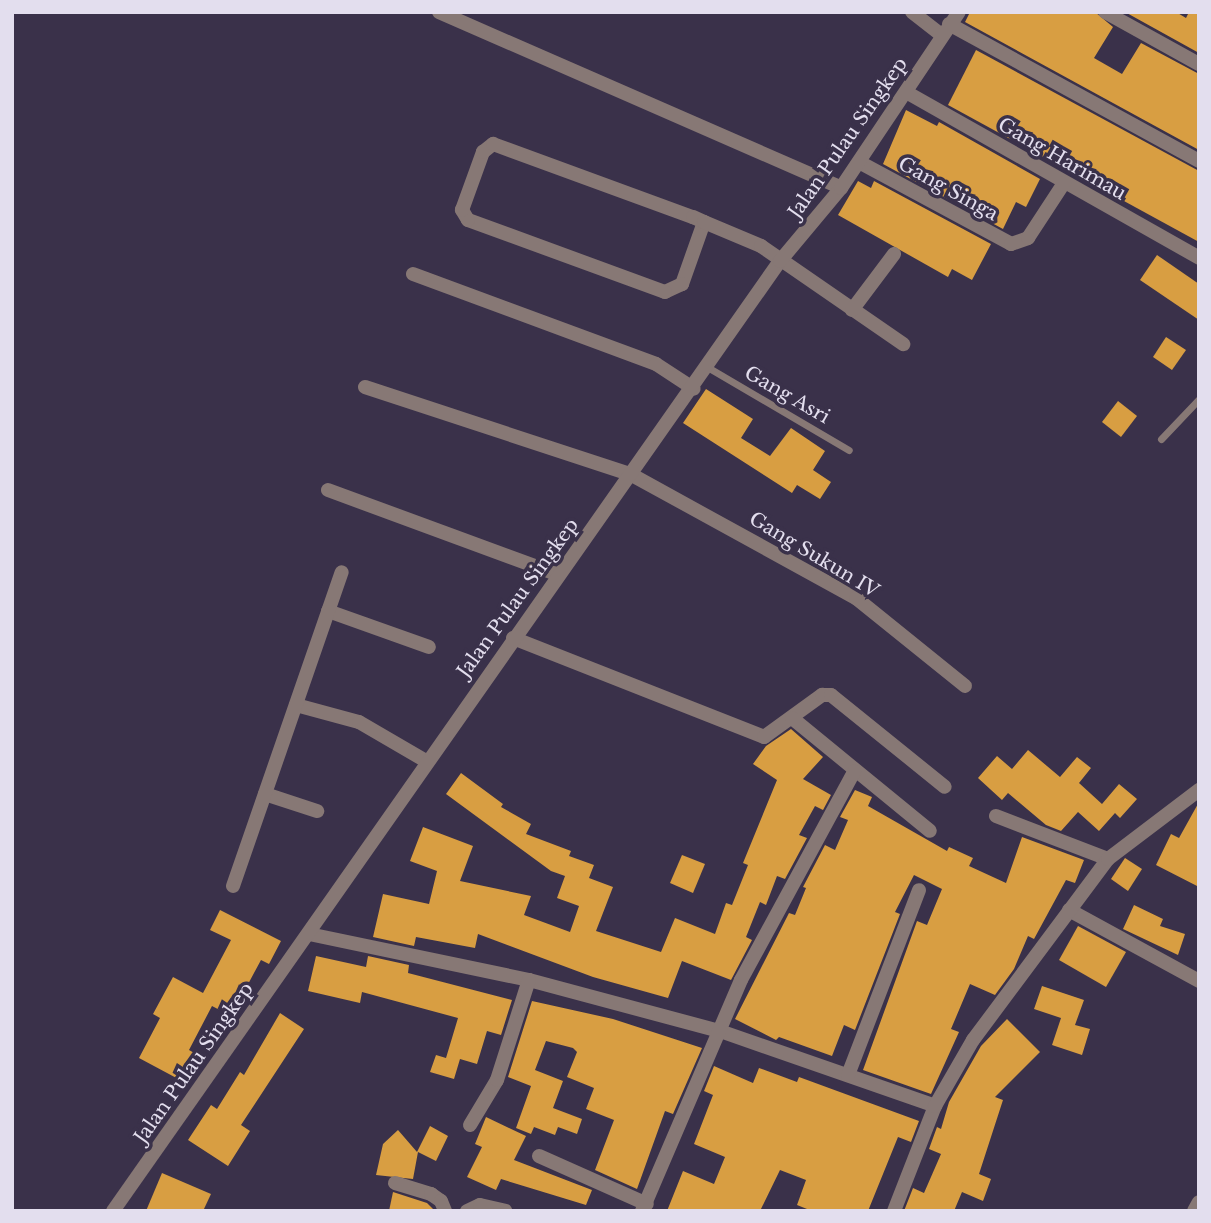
<!DOCTYPE html>
<html>
<head>
<meta charset="utf-8">
<style>
	body { margin:0 }
	#map { position:relative; width:1211px; height:1223px; overflow:hidden; background:#3a314a; font-family:"Libre Baskerville",serif }
	div>[style] { position:absolute }
	[style*='--x'] { left:calc(var(--x)*1px); top:calc(var(--y)*1px); width:calc(var(--w)*1px); rotate:calc(var(--a)*1deg) }
	.building>* { inset:0; background:#d89e42 }
	.service>* { height:7px; margin:-3.5px; padding:0 3.5px; transform-origin:3.5px; border-radius:3.5px; background:#877875 }
	.minor>* { height:14px; margin:-7px; padding:0 7px; transform-origin:7px; border-radius:7px; background:#877875 }
	.tertiary>* { height:14px; margin:-7px; padding:0 7px; transform-origin:7px; border-radius:7px; background:#877875 }
	span { translate:-50% -50%; white-space:nowrap; text-align:center; line-height:1.15; -webkit-text-stroke:7px #3a314a; paint-order:stroke }
	.street-label { font-size:19px; color:#e3deee }
	.frame { position:absolute; inset:0; border:14px solid #e3deee; pointer-events:none }
</style>
</head>
<body>
<div id="map">
	<div class="building">
		<i style="clip-path:polygon(970px 12px,1095px 12px,1113px 27px,1094px 58px,1122px 74px,1141px 43px,1199px 74px,1199px 150px,965px 22px)"></i>
		<i style="clip-path:polygon(1125px 12px,1176px 12px,1186px 18px,1189px 12px,1199px 12px,1199px 53px)"></i>
		<i style="clip-path:polygon(976px 50px,1199px 171px,1199px 242px,948px 105px)"></i>
		<i style="clip-path:polygon(906px 110px,937px 126px,939px 122px,1040px 179px,1026px 207px,1016px 202px,1003px 229px,883px 164px)"></i>
		<i style="clip-path:polygon(858px 181px,871px 188px,874px 181px,991px 244px,972px 280px,952px 269px,948px 277px,838px 215px)"></i>
		<i style="clip-path:polygon(1157px 255px,1199px 284px,1199px 320px,1140px 280px)"></i>
		<i style="clip-path:polygon(1166px 337px,1186px 350px,1172px 370px,1153px 357px)"></i>
		<i style="clip-path:polygon(706px 389px,753px 419px,741px 438px,770px 456px,791px 428px,825px 451px,813px 470px,831px 482px,820px 499px,797px 485px,792px 493px,683px 423px)"></i>
		<i style="clip-path:polygon(1118px 401px,1137px 416px,1121px 437px,1102px 422px)"></i>
		<i style="clip-path:polygon(791px 729px,823px 757px,803px 779px,831px 795px,823px 810px,815px 806px,799px 835px,807px 838px,785px 879px,777px 876px,766px 905px,760px 902px,746px 937px,752px 940px,731px 980px,682px 961px,668px 998px,593px 977px,478px 934px,475px 948px,416px 937px,414px 946px,373px 937px,383px 894px,429px 904px,437px 871px,410px 861px,423px 827px,473px 846px,460px 881px,531px 896px,524px 915px,570px 932px,579px 906px,557px 898px,565px 876px,551px 871px,446px 794px,461px 773px,503px 804px,501px 807px,531px 824px,526px 834px,571px 851px,569px 856px,594px 865px,589px 878px,613px 887px,596px 931px,661px 952px,675px 918px,715px 934px,726px 903px,732px 905px,748px 865px,743px 863px,777px 780px,753px 764px,766px 746px)"></i>
		<i style="clip-path:polygon(1028px 750px,1060px 777px,1077px 757px,1091px 768px,1079px 783px,1102px 804px,1119px 784px,1137px 799px,1120px 818px,1115px 813px,1099px 831px,1078px 812px,1061px 831px,1046px 825px,1008px 793px,1002px 800px,978px 778px,997px 756px,1012px 769px)"></i>
		<i style="clip-path:polygon(855px 790px,872px 797px,868px 806px,947px 851px,949px 847px,973px 858px,969px 866px,1006px 883px,1022px 837px,1084px 860px,1075px 883px,1066px 880px,1034px 939px,1028px 936px,1014px 969px,995px 995px,970px 984px,951px 1029px,959px 1032px,931px 1094px,863px 1070px,917px 921px,927px 925px,942px 889px,914px 875px,895px 912px,900px 914px,855px 1030px,844px 1025px,832px 1056px,779px 1037px,776px 1040px,735px 1019px,789px 913px,795px 915px,806px 888px,803px 887px,825px 845px,835px 850px,848px 820px,840px 817px)"></i>
		<i style="clip-path:polygon(1199px 802px,1199px 887px,1156px 865px,1171px 834px,1179px 838px)"></i>
		<i style="clip-path:polygon(682px 855px,705px 864px,693px 893px,670px 883px)"></i>
		<i style="clip-path:polygon(1125px 858px,1142px 869px,1128px 891px,1111px 879px)"></i>
		<i style="clip-path:polygon(1134px 905px,1163px 919px,1160px 926px,1185px 934px,1178px 955px,1123px 929px)"></i>
		<i style="clip-path:polygon(220px 910px,281px 941px,269px 964px,261px 960px,231px 1016px,212px 1006px,189px 1050px,196px 1054px,182px 1081px,139px 1058px,160px 1018px,153px 1014px,173px 977px,203px 993px,231px 940px,210px 930px)"></i>
		<i style="clip-path:polygon(1078px 926px,1126px 952px,1106px 987px,1059px 960px)"></i>
		<i style="clip-path:polygon(316px 956px,366px 967px,368px 956px,409px 965px,408px 973px,512px 1000px,501px 1035px,487px 1031px,477px 1064px,460px 1059px,454px 1079px,430px 1072px,436px 1055px,446px 1058px,458px 1018px,362px 992px,360px 1003px,308px 991px)"></i>
		<i style="clip-path:polygon(1042px 986px,1084px 1000px,1075px 1025px,1090px 1029px,1082px 1055px,1052px 1045px,1061px 1018px,1034px 1009px)"></i>
		<i style="clip-path:polygon(532px 1001px,613px 1019px,702px 1048px,673px 1114px,665px 1111px,637px 1189px,595px 1170px,614px 1120px,586px 1109px,594px 1088px,567px 1077px,577px 1052px,573px 1048px,546px 1041px,535px 1070px,563px 1081px,553px 1108px,582px 1119px,577px 1134px,558px 1127px,555px 1135px,534px 1127px,531px 1134px,516px 1128px,531px 1086px,508px 1077px)"></i>
		<i style="clip-path:polygon(280px 1013px,304px 1029px,241px 1125px,250px 1131px,228px 1166px,188px 1140px,211px 1105px,217px 1109px,240px 1072px,244px 1075px)"></i>
		<i style="clip-path:polygon(1007px 1019px,1040px 1052px,995px 1097px,1003px 1100px,979px 1174px,991px 1179px,983px 1201px,962px 1192px,954px 1211px,904px 1211px,913px 1188px,924px 1193px,941px 1154px,929px 1149px,937px 1127px,941px 1129px,949px 1102px,981px 1046px)"></i>
		<i style="clip-path:polygon(714px 1066px,753px 1083px,759px 1068px,797px 1082px,799px 1077px,919px 1121px,911px 1142px,898px 1137px,868px 1211px,812px 1211px,797px 1205px,806px 1180px,780px 1170px,760px 1211px,667px 1211px,683px 1171px,714px 1184px,725px 1157px,694px 1144px,713px 1095px,704px 1091px)"></i>
		<i style="clip-path:polygon(486px 1117px,526px 1136px,514px 1160px,592px 1190px,586px 1205px,501px 1179px,496px 1190px,467px 1177px,482px 1147px,475px 1144px)"></i>
		<i style="clip-path:polygon(430px 1126px,448px 1136px,436px 1161px,418px 1152px,413px 1179px,376px 1175px,383px 1144px,398px 1130px,417px 1152px)"></i>
		<i style="clip-path:polygon(162px 1173px,211px 1194px,203px 1211px,146px 1211px)"></i>
		<i style="clip-path:polygon(393px 1192px,427px 1203px,435px 1211px,389px 1211px)"></i>
	</div>
	<div class="service">
		<i style="--x:709;--y:368;--w:162;--a:30.4"></i>
		<i style="--x:1161;--y:439;--w:55;--a:-46.5"></i>
	</div>
	<div class="minor">
		<i style="--x:439;--y:12;--w:439;--a:23.6"></i>
		<i style="--x:912;--y:12;--w:37;--a:38"></i>
		<i style="--x:1105;--y:12;--w:107;--a:29"></i>
		<i style="--x:949;--y:24;--w:285;--a:28.7"></i>
		<i style="--x:906;--y:92;--w:337;--a:29.5"></i>
		<i style="--x:859;--y:162;--w:173;--a:28.3"></i>
		<i style="--x:1011;--y:244;--w:18;--a:-19"></i>
		<i style="--x:1028;--y:238;--w:66;--a:-56.8"></i>
		<i style="--x:704;--y:222;--w:66;--a:109.5"></i>
		<i style="--x:682;--y:284;--w:19;--a:155"></i>
		<i style="--x:665;--y:292;--w:210;--a:-159.9"></i>
		<i style="--x:468;--y:220;--w:12;--a:-121"></i>
		<i style="--x:462;--y:210;--w:62;--a:-70.1"></i>
		<i style="--x:483;--y:152;--w:13;--a:-39"></i>
		<i style="--x:493;--y:144;--w:213;--a:20.1"></i>
		<i style="--x:693;--y:217;--w:12;--a:24"></i>
		<i style="--x:704;--y:222;--w:62;--a:22.8"></i>
		<i style="--x:761;--y:246;--w:173;--a:34.6"></i>
		<i style="--x:413;--y:274;--w:259;--a:20.3"></i>
		<i style="--x:656;--y:364;--w:45;--a:33.3"></i>
		<i style="--x:852;--y:310;--w:70;--a:-53.1"></i>
		<i style="--x:365;--y:387;--w:281;--a:18.2"></i>
		<i style="--x:632;--y:475;--w:256;--a:28.8"></i>
		<i style="--x:856;--y:598;--w:140;--a:38.9"></i>
		<i style="--x:328;--y:490;--w:246;--a:20.2"></i>
		<i style="--x:328;--y:611;--w:107;--a:19.6"></i>
		<i style="--x:513;--y:638;--w:270;--a:21.5"></i>
		<i style="--x:764;--y:737;--w:72;--a:-35.9"></i>
		<i style="--x:822;--y:695;--w:9;--a:0"></i>
		<i style="--x:831;--y:695;--w:146;--a:38.9"></i>
		<i style="--x:296;--y:705;--w:65;--a:15.1"></i>
		<i style="--x:359;--y:722;--w:78;--a:30.2"></i>
		<i style="--x:792;--y:718;--w:178;--a:39.3"></i>
		<i style="--x:265;--y:794;--w:55;--a:18.1"></i>
		<i style="--x:996;--y:816;--w:120;--a:21"></i>
		<i style="--x:233;--y:886;--w:332;--a:-70.9"></i>
		<i style="--x:1069;--y:910;--w:148;--a:28.6"></i>
		<i style="--x:309;--y:934;--w:225;--a:11.8"></i>
		<i style="--x:529;--y:980;--w:198;--a:15"></i>
		<i style="--x:720;--y:1031;--w:228;--a:19.2"></i>
		<i style="--x:848;--y:1075;--w:198;--a:-69"></i>
		<i style="--x:470;--y:1125;--w:52;--a:-59"></i>
		<i style="--x:497;--y:1080;--w:105;--a:-72.3"></i>
		<i style="--x:539;--y:1156;--w:118;--a:24"></i>
		<i style="--x:395;--y:1183;--w:38;--a:17"></i>
		<i style="--x:431;--y:1194;--w:12;--a:35"></i>
		<i style="--x:441;--y:1201;--w:11;--a:68"></i>
		<i style="--x:467;--y:1211;--w:14;--a:-25"></i>
		<i style="--x:480;--y:1205;--w:26;--a:13"></i>
		<i style="--x:642;--y:1211;--w:251;--a:-66.8"></i>
		<i style="--x:741;--y:980;--w:237;--a:-61.5"></i>
		<i style="--x:894;--y:1211;--w:113;--a:-68.7"></i>
		<i style="--x:935;--y:1106;--w:76;--a:-60.1"></i>
		<i style="--x:973;--y:1040;--w:226;--a:-53.3"></i>
		<i style="--x:1108;--y:859;--w:114;--a:-37.2"></i>
		<i style="--x:1194;--y:1211;--w:10;--a:-61"></i>
	</div>
	<div class="tertiary">
		<i style="--x:113;--y:1211;--w:1161;--a:-54.93"></i>
		<i style="--x:780;--y:261;--w:95;--a:-50.1"></i>
		<i style="--x:841;--y:188;--w:212;--a:-56.2"></i>
	</div>
	<div class="street-label">
		<span style="left:848px;top:138px;rotate:-55deg">Jalan Pulau Singkep</span>
		<span style="left:1062px;top:159px;rotate:30deg">Gang Harimau</span>
		<span style="left:948px;top:189px;rotate:29deg">Gang Singa</span>
		<span style="left:787px;top:395px;rotate:30deg">Gang Asri</span>
		<span style="left:814px;top:555px;rotate:31deg">Gang Sukun IV</span>
		<span style="left:518px;top:598px;rotate:-54deg">Jalan Pulau Singkep</span>
		<span style="left:194px;top:1063px;rotate:-55deg">Jalan Pulau Singkep</span>
	</div>
	<div class="frame"></div>
</div>
</body>
</html>
